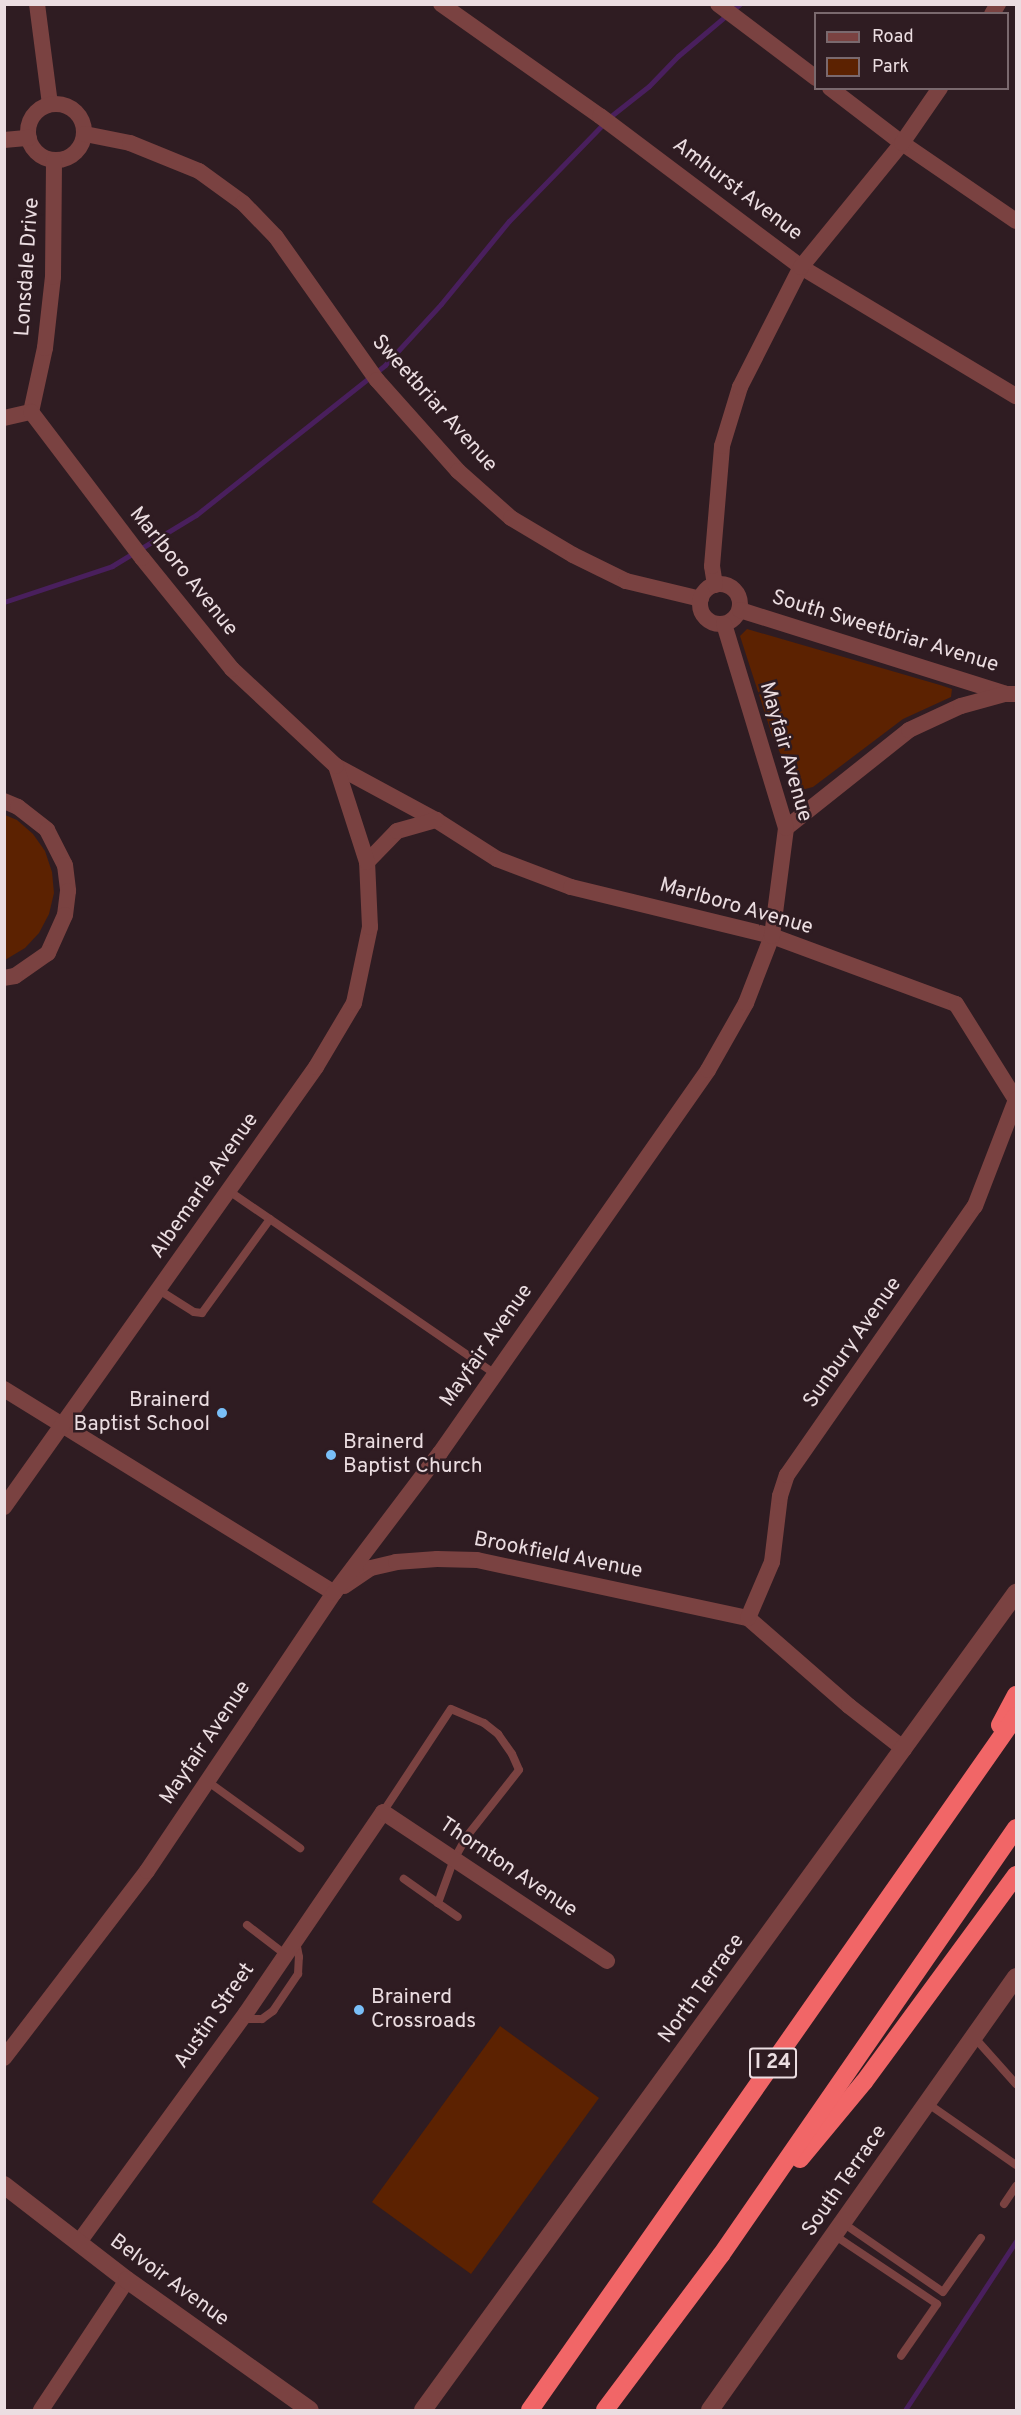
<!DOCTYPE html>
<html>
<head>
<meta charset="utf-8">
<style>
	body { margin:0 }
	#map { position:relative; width:1021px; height:2415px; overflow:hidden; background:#2f1c22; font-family:Overpass,sans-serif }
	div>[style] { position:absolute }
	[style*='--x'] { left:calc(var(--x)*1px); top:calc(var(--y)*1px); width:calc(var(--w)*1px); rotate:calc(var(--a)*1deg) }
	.green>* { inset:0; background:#5c2201 }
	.stream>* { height:5px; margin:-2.5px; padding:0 2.5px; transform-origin:2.5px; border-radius:2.5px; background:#491f5d }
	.service>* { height:8px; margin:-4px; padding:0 4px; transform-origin:4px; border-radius:4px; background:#7a4241 }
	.minor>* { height:16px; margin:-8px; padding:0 8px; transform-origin:8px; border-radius:8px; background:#7a4241 }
	.minor>.ring { margin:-8px; padding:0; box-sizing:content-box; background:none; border:16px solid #7a4241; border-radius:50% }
	.tertiary>* { height:18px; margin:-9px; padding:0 9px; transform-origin:9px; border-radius:9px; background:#7a4241 }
	.motorway>* { height:18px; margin:-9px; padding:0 9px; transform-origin:9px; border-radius:9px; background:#f16667 }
	.dots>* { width:16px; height:16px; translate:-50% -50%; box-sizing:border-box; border:3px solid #2f1c22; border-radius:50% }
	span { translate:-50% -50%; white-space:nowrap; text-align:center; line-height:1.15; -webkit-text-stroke:5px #2f1c22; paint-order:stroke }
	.shield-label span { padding:2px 4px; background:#2f1c22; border:2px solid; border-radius:4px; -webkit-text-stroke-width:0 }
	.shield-label { font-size:20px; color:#ebdde1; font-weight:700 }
	.street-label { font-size:21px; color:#ebdde1 }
	.poi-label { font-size:21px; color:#ebdde1 }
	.right { translate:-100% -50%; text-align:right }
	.left { translate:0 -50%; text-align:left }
	.frame { position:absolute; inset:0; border:6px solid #ebdde1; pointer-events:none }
	.legend { position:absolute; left:814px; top:12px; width:195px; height:78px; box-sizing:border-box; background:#2f1c22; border:2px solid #7a696e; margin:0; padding:8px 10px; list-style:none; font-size:18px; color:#ebdde1 }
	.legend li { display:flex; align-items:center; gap:12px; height:30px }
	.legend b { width:30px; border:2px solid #7a696e }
</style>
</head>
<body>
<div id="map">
	<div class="green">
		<i style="clip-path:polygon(747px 629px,940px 685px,952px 689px,951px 697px,903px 719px,813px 787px,805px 789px,795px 786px,772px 735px,740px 636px)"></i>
		<i style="clip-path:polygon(5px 815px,17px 820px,33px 834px,45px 851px,52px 872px,54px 893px,49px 914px,39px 933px,25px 948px,5px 960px)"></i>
		<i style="clip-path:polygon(500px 2026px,599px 2098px,471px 2274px,372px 2202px)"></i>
	</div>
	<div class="stream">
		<i style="--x:4;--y:602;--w:114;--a:-18.4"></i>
		<i style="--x:112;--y:566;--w:98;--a:-31.3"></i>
		<i style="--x:196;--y:515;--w:241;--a:-38.4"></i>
		<i style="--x:385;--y:365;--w:83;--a:-47.4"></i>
		<i style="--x:441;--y:304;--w:107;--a:-50.7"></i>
		<i style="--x:509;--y:221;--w:146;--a:-45.8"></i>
		<i style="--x:611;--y:116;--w:48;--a:-38.3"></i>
		<i style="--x:649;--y:86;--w:42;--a:-46"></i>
		<i style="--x:678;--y:56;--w:81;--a:-40"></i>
		<i style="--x:905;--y:2410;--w:202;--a:-56.7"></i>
	</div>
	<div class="service">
		<i style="--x:229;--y:1191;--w:323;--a:34.5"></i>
		<i style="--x:159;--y:1290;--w:41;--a:32.2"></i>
		<i style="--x:194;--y:1312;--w:8;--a:7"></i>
		<i style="--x:202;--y:1313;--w:116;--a:-54.1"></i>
		<i style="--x:207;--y:1781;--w:115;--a:35.8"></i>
		<i style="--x:383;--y:1812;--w:123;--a:-56.6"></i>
		<i style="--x:451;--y:1709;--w:36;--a:23"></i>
		<i style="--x:484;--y:1723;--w:18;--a:38"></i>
		<i style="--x:498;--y:1734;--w:24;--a:55"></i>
		<i style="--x:512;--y:1754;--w:17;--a:66"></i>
		<i style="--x:519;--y:1770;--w:84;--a:128.2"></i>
		<i style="--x:467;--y:1836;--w:26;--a:119"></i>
		<i style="--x:454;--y:1859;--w:47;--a:110"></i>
		<i style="--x:438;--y:1903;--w:42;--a:-144.8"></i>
		<i style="--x:438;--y:1903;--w:24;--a:35"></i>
		<i style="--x:247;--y:1925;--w:49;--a:37.6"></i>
		<i style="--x:243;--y:2019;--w:19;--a:0"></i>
		<i style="--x:262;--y:2019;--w:14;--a:-36"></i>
		<i style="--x:273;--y:2011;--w:45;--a:-56"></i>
		<i style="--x:298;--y:1974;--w:17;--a:-87"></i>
		<i style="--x:299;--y:1957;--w:15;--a:-101"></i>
		<i style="--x:974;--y:2037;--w:63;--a:48.2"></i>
		<i style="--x:927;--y:2103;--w:108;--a:34.9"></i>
		<i style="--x:1004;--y:2204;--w:22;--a:-56"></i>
		<i style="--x:843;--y:2223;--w:121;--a:34.6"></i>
		<i style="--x:943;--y:2292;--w:66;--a:-54.9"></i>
		<i style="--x:834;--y:2235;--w:124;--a:33.8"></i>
		<i style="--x:937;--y:2304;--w:63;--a:124.7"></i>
	</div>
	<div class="minor">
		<i style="--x:37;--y:4;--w:101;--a:82.6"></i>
		<i style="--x:441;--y:4;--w:194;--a:35.2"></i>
		<i style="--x:600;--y:116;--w:251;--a:36.9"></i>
		<i style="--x:801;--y:267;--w:251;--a:31"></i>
		<i style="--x:718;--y:4;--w:123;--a:37.1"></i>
		<i style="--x:992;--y:14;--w:12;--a:-59"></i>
		<i style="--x:830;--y:88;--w:91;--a:37.4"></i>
		<i style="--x:902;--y:143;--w:138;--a:34.4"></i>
		<i class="ring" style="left:28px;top:104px;width:40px;height:40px"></i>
		<i style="--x:85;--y:134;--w:46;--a:11.3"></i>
		<i style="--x:130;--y:143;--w:74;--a:22.1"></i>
		<i style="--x:199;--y:171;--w:54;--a:36"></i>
		<i style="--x:243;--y:203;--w:47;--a:45.9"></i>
		<i style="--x:276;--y:237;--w:175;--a:54.8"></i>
		<i style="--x:377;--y:380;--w:122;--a:48.3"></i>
		<i style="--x:458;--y:471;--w:71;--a:41.6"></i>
		<i style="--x:511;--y:518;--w:72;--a:30.8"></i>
		<i style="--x:573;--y:555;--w:59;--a:26.1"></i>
		<i style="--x:626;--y:581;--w:77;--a:13.5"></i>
		<i style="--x:4;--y:140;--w:25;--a:-5"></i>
		<i style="--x:31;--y:412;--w:66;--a:-77.7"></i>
		<i style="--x:45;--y:348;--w:71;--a:-83.6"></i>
		<i style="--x:53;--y:277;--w:117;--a:-89.5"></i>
		<i style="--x:4;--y:418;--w:28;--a:-13"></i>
		<i class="ring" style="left:700px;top:584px;width:24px;height:24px"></i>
		<i style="--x:715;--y:585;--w:19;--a:-99"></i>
		<i style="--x:712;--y:566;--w:120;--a:-85.2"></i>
		<i style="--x:722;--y:446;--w:62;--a:-73"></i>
		<i style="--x:740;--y:387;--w:135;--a:-63.1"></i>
		<i style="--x:801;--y:267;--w:160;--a:-50.8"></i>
		<i style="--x:902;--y:143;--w:67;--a:-55.4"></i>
		<i style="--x:740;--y:610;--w:279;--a:17.5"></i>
		<i style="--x:1006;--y:694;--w:10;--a:0"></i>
		<i style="--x:336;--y:766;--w:114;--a:28.4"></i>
		<i style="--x:436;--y:820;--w:72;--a:32.6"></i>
		<i style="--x:497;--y:859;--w:79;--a:20.7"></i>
		<i style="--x:571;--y:887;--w:207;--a:13.7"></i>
		<i style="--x:772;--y:936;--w:196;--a:20.3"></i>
		<i style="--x:956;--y:1004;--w:113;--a:58"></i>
		<i style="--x:4;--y:801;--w:15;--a:23"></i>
		<i style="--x:18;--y:807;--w:37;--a:38"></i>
		<i style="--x:47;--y:830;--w:39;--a:63"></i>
		<i style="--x:65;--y:865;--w:26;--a:83"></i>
		<i style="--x:68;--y:891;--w:24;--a:97"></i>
		<i style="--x:65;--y:915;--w:42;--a:114.1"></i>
		<i style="--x:48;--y:953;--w:40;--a:145.1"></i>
		<i style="--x:15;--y:976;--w:11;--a:170"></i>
		<i style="--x:786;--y:828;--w:157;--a:-38.5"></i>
		<i style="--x:909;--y:730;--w:57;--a:-24.8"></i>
		<i style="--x:961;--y:706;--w:46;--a:-15.3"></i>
		<i style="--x:367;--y:862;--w:43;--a:-45.9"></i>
		<i style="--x:397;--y:831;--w:41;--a:-15.8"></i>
		<i style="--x:4;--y:1389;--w:388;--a:31.7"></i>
		<i style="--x:4;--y:1507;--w:539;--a:-54.66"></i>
		<i style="--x:316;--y:1067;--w:74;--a:-59.3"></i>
		<i style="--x:354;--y:1003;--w:78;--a:-78.1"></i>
		<i style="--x:370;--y:927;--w:65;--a:-92.6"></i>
		<i style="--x:367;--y:862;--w:101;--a:-107.9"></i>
		<i style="--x:336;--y:766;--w:142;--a:-137"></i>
		<i style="--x:232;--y:669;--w:143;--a:-129"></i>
		<i style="--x:142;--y:558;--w:183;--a:-127.2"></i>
		<i style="--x:344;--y:1586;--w:32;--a:-34"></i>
		<i style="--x:371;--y:1568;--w:26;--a:-13"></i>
		<i style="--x:396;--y:1562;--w:41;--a:-4.2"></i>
		<i style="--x:437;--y:1559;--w:40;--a:1.4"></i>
		<i style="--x:477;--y:1560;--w:277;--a:12.1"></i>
		<i style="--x:748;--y:1618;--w:134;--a:41.1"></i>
		<i style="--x:849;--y:1706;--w:70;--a:38"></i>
		<i style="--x:748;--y:1618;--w:61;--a:-66.8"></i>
		<i style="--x:772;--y:1562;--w:66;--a:-83.1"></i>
		<i style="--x:780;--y:1496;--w:22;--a:-72"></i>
		<i style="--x:787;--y:1475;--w:328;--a:-55.1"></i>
		<i style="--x:975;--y:1206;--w:114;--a:-68.9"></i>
		<i style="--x:4;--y:2058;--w:235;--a:-52.6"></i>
		<i style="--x:147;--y:1871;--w:335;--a:-56.1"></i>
		<i style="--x:334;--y:1593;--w:176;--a:-52.9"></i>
		<i style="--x:440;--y:1453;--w:467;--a:-55"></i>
		<i style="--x:708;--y:1070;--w:77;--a:-60.4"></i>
		<i style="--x:746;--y:1003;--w:72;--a:-68.8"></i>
		<i style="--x:772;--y:936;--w:109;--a:-82.6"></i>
		<i style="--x:786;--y:828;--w:213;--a:-106.9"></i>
		<i style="--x:79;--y:2242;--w:283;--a:-53.9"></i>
		<i style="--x:246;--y:2013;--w:243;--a:-55.7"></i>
		<i style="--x:383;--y:1812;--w:269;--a:33.6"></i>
		<i style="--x:41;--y:2410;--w:156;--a:-56.5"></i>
	</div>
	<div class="tertiary">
		<i style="--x:4;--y:2185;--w:155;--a:37.7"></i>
		<i style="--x:127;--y:2280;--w:224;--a:35.4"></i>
		<i style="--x:423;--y:2410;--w:1010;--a:-54.03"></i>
		<i style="--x:710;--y:2410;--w:530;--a:-54.75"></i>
	</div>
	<div class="motorway">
		<i style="--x:1000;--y:1725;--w:34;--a:-62"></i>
		<i style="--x:800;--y:2159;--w:100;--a:-50.3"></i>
		<i style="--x:864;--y:2082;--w:257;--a:-53.7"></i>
		<i style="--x:530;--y:2410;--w:847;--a:-55"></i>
		<i style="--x:605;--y:2410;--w:194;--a:-53.2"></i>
		<i style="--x:721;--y:2255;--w:519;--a:-55.36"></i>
	</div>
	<div class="dots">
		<i style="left:222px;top:1413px;background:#79bff8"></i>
		<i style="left:331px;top:1455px;background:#79bff8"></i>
		<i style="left:359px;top:2010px;background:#79bff8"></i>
	</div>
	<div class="shield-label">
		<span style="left:773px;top:2063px">I 24</span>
	</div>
	<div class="street-label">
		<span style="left:737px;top:190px;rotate:37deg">Amhurst Avenue</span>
		<span style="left:28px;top:267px;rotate:-86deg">Lonsdale Drive</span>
		<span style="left:434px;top:404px;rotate:48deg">Sweetbriar Avenue</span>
		<span style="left:183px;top:572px;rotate:51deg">Marlboro Avenue</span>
		<span style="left:885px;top:632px;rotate:17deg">South Sweetbriar Avenue</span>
		<span style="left:785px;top:752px;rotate:74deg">Mayfair Avenue</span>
		<span style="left:736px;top:907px;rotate:16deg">Marlboro Avenue</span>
		<span style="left:205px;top:1186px;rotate:-55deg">Albemarle Avenue</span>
		<span style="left:853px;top:1343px;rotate:-55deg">Sunbury Avenue</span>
		<span style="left:487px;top:1346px;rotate:-55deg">Mayfair Avenue</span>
		<span style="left:558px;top:1556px;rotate:11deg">Brookfield Avenue</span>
		<span style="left:206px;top:1743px;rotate:-56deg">Mayfair Avenue</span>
		<span style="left:508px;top:1868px;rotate:34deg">Thornton Avenue</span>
		<span style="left:702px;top:1989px;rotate:-54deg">North Terrace</span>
		<span style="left:215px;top:2016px;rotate:-55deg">Austin Street</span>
		<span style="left:845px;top:2181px;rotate:-55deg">South Terrace</span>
		<span style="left:169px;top:2281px;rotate:36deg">Belvoir Avenue</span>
	</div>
	<div class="poi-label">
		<span class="right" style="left:210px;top:1413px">Brainerd<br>Baptist School</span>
		<span class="left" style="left:343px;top:1455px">Brainerd<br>Baptist Church</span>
		<span class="left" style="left:371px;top:2010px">Brainerd<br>Crossroads</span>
	</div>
	<div class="frame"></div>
	<ul class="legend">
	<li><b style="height:8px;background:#7a4241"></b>Road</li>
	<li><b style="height:16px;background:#5c2201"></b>Park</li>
	</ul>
</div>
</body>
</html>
